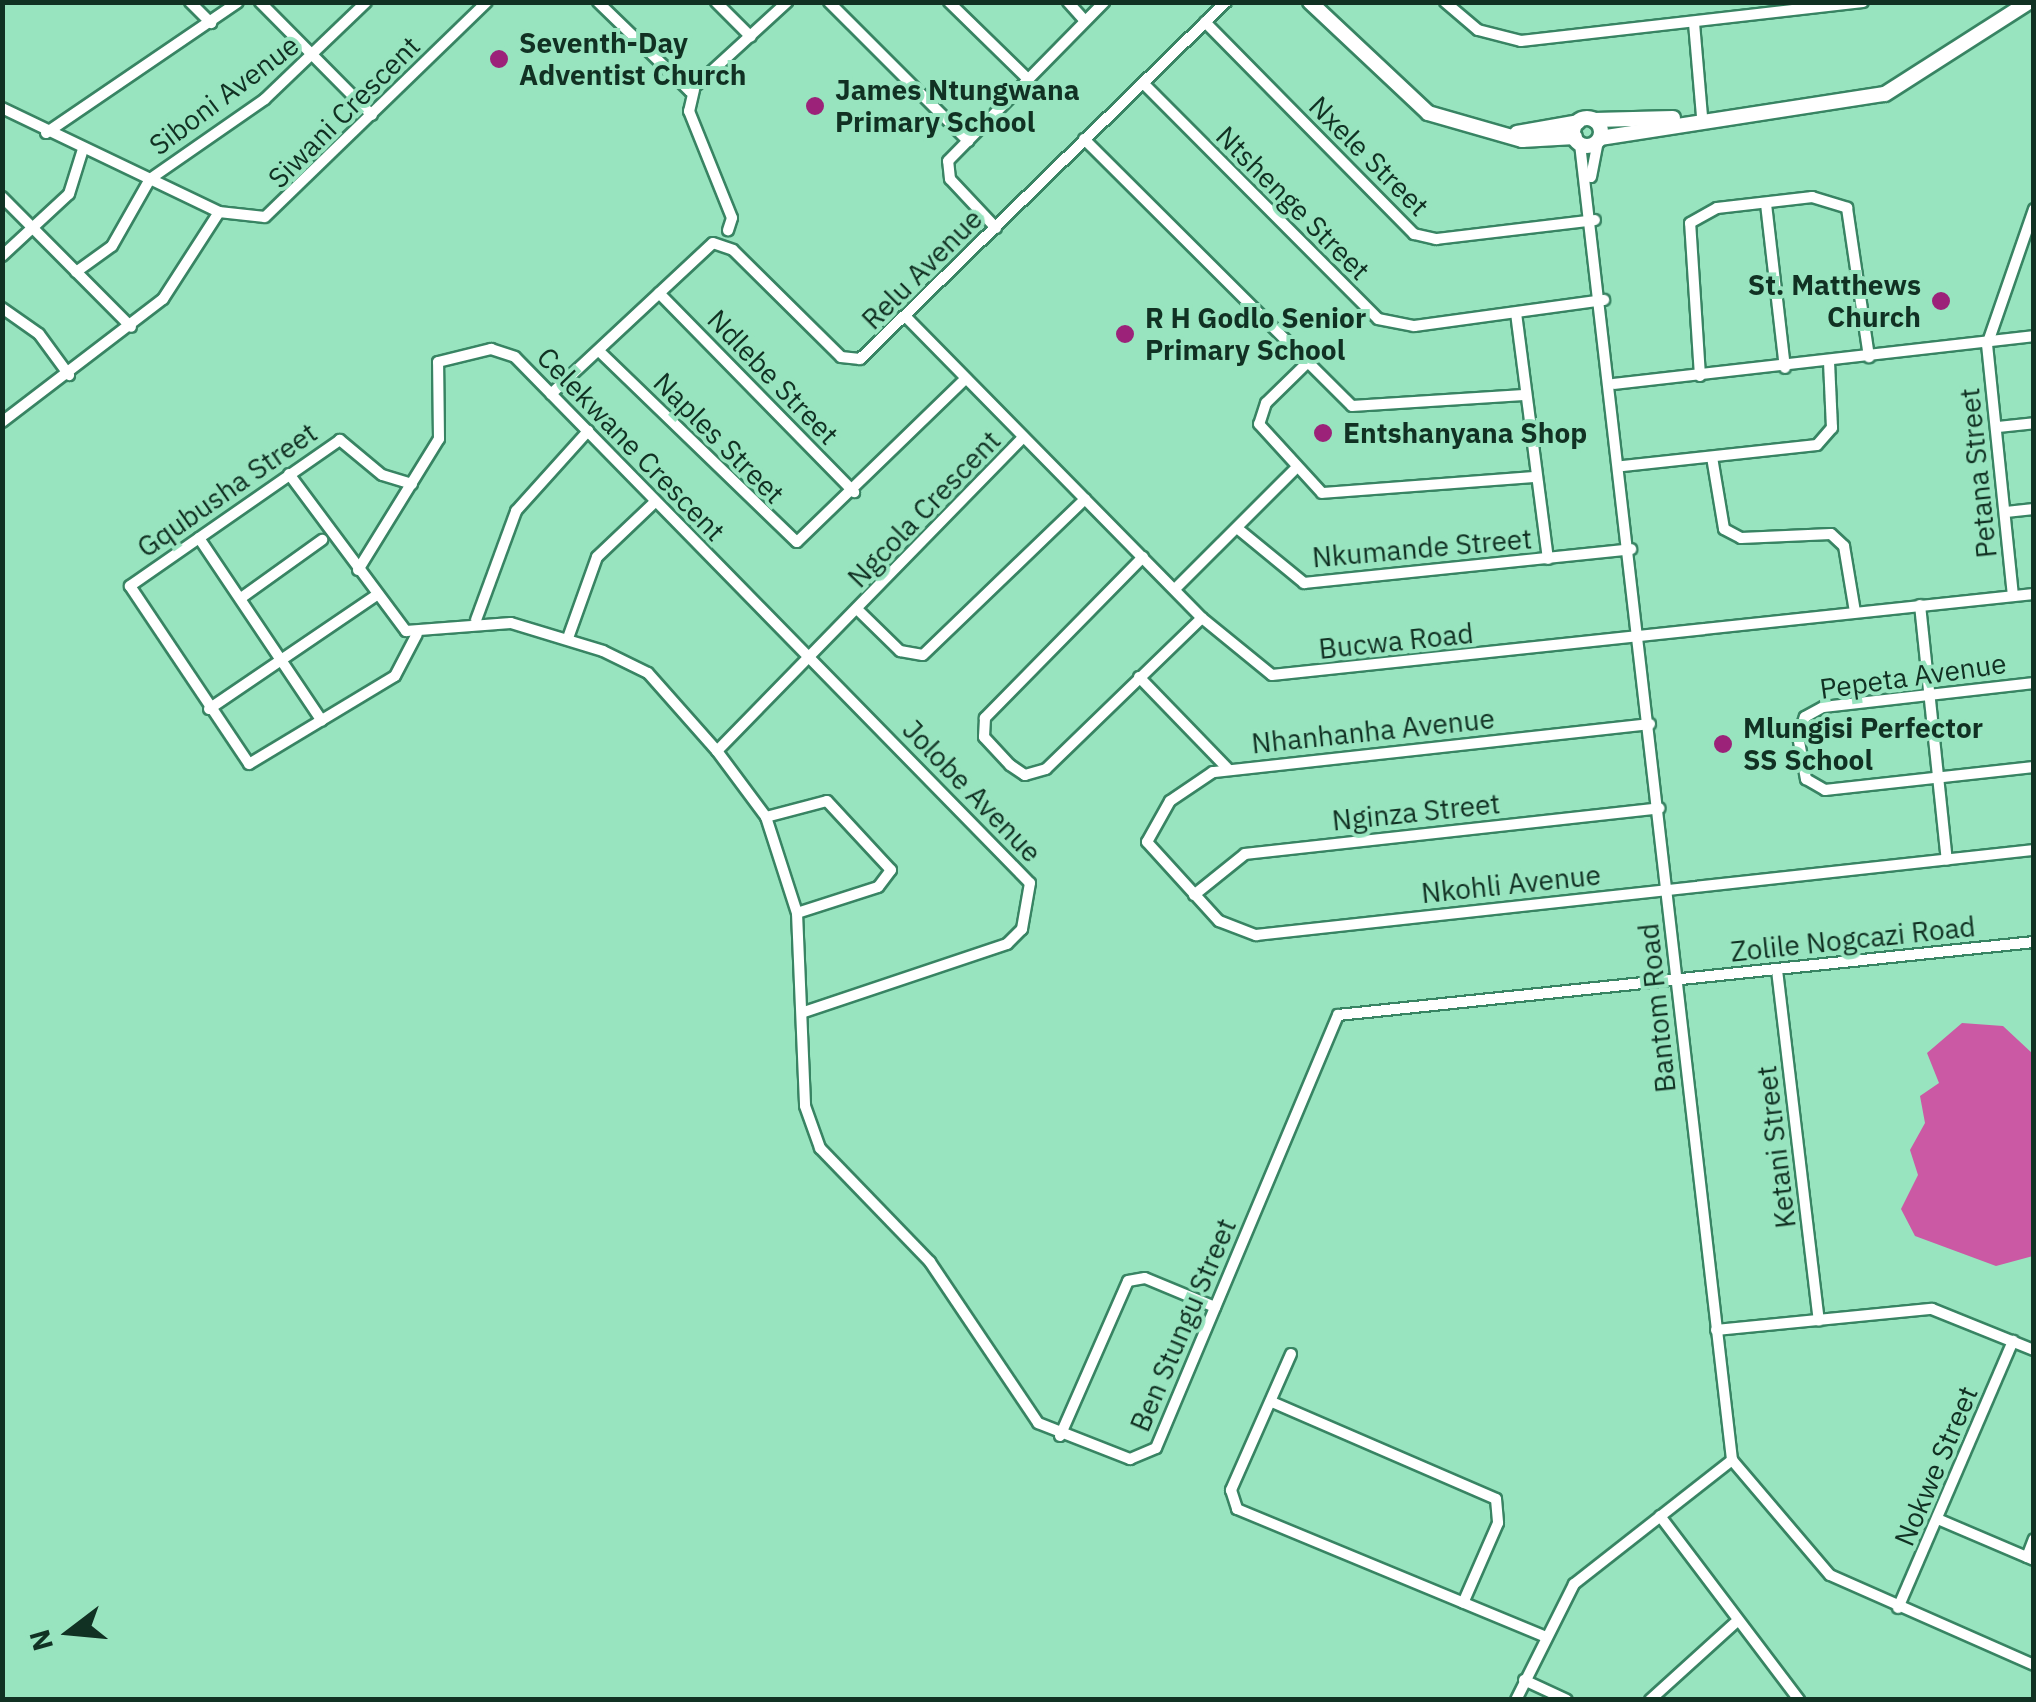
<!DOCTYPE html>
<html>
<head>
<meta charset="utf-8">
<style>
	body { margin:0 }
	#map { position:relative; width:2036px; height:1702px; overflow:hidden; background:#98e4bf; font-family:"IBM Plex Sans",sans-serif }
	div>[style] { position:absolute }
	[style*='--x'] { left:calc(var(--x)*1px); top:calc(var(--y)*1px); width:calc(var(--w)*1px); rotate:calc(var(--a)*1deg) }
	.water>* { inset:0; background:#cb59a4 }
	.roads { filter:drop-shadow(2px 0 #388463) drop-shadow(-2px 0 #388463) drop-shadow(0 2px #388463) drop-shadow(0 -2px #388463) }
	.minor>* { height:10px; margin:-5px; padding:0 5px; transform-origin:5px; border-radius:5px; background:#fff }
	.tertiary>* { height:14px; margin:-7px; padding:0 7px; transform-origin:7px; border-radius:7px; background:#fff }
	.tertiary>.ring { margin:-7px; padding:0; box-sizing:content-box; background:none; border:14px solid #fff; border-radius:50% }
	.dots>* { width:28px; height:28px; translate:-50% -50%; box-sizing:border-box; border:5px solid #98e4bf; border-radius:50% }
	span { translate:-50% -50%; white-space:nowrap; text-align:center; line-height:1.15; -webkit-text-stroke:8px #98e4bf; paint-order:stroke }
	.poi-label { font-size:28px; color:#113123; font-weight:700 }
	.left { translate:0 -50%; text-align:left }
	.right { translate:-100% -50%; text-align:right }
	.street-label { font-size:28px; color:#113123 }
	.frame { position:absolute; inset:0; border:5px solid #113123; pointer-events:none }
	.north { position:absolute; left:20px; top:1582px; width:100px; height:100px; -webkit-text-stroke:8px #98e4bf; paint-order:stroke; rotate:254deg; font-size:28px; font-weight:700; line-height:40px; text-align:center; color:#113123 }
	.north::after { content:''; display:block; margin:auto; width:35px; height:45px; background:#113123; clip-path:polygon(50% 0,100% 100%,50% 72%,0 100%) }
</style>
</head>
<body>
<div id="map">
	<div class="water">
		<i style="clip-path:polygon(1962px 1023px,2003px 1026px,2033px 1054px,2033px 1256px,1996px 1266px,1915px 1236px,1901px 1209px,1918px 1175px,1910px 1150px,1925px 1123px,1920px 1096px,1939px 1083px,1927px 1053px)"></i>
	</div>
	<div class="roads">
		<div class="minor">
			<i style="--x:190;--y:2;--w:30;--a:45"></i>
			<i style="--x:260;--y:2;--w:159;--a:45.3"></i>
			<i style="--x:598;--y:2;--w:128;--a:44.1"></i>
			<i style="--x:690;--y:91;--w:132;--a:-42.5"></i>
			<i style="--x:716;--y:2;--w:49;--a:45"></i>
			<i style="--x:829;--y:2;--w:197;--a:45"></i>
			<i style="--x:949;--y:2;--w:110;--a:44.3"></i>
			<i style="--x:1068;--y:2;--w:25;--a:48"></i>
			<i style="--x:1445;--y:2;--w:43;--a:40.3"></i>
			<i style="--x:1478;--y:30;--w:44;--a:14.3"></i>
			<i style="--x:1521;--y:41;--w:344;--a:-6.5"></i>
			<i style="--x:1205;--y:22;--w:298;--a:45.4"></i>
			<i style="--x:1414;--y:234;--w:23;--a:13"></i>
			<i style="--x:1436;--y:239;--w:160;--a:-6.8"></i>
			<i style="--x:1694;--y:23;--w:94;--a:85.1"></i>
			<i style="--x:1143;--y:83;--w:333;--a:45.1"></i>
			<i style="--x:1378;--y:319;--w:37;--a:11"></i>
			<i style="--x:1414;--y:326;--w:192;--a:-7.8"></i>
			<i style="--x:694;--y:90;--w:22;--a:103"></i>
			<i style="--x:689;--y:111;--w:115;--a:68.1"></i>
			<i style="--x:732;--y:218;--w:13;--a:108"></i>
			<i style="--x:2;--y:108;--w:241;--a:25.6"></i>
			<i style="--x:219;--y:212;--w:46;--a:6.2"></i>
			<i style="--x:265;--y:217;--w:309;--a:-44.1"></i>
			<i style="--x:46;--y:133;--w:232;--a:-34.3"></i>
			<i style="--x:1084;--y:139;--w:378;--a:44.9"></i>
			<i style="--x:1352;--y:406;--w:172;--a:-3.7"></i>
			<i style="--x:1580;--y:144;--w:1325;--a:83.41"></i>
			<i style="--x:1732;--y:1460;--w:151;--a:49.6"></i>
			<i style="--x:1830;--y:1575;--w:223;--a:23.8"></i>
			<i style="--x:1591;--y:177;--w:36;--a:-79"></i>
			<i style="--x:2;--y:197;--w:183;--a:45.2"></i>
			<i style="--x:1766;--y:204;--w:165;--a:83.4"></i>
			<i style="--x:996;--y:228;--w:67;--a:-133.2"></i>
			<i style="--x:950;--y:179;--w:18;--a:-96"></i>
			<i style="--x:948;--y:161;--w:223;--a:-45.5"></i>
			<i style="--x:2;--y:256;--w:91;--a:-42.8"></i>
			<i style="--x:69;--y:194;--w:47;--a:-72.7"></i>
			<i style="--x:76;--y:272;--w:44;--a:-35.8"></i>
			<i style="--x:112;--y:246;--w:77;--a:-60.4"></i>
			<i style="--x:150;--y:179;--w:140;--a:-34.8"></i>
			<i style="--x:265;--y:99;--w:140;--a:-43.8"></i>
			<i style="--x:659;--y:293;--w:279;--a:45.6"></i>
			<i style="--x:2;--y:308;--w:45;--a:35.1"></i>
			<i style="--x:39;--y:334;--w:51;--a:53.8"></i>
			<i style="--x:1516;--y:313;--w:248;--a:82.6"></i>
			<i style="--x:907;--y:318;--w:421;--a:45.5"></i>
			<i style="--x:1202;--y:618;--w:90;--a:39.2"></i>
			<i style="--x:1272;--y:675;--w:766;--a:-6.07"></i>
			<i style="--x:599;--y:351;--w:275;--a:44"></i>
			<i style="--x:797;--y:542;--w:233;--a:-44.1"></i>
			<i style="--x:1307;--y:363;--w:57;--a:135.7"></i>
			<i style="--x:1266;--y:403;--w:22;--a:108"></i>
			<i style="--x:1259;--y:424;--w:93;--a:47.6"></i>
			<i style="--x:1322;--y:493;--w:214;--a:-4.3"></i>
			<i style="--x:1700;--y:376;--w:153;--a:-93.7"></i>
			<i style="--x:1690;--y:223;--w:31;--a:-29"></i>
			<i style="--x:1717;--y:208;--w:96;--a:-6.6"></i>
			<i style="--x:1812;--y:197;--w:37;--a:17"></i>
			<i style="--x:1847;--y:208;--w:151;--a:81.6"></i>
			<i style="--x:1614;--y:384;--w:423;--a:-6.5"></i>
			<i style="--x:551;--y:394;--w:221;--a:-43"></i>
			<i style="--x:713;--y:243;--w:21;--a:19"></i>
			<i style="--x:733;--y:250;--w:152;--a:44.7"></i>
			<i style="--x:841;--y:357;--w:19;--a:6"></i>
			<i style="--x:860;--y:359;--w:511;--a:-44.29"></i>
			<i style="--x:2;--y:422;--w:203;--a:-37.4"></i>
			<i style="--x:163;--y:299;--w:103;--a:-57.2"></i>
			<i style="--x:1998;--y:427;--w:36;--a:-6"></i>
			<i style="--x:1712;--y:457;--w:73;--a:80.5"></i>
			<i style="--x:1724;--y:529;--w:19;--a:28"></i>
			<i style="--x:1741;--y:538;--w:90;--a:-2.5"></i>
			<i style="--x:1831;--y:534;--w:18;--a:43"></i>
			<i style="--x:1844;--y:546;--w:67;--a:80.5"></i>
			<i style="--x:1623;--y:466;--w:195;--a:-6.2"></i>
			<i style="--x:1817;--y:445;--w:23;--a:-49"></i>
			<i style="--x:1832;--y:428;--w:66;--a:-92.6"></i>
			<i style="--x:289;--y:474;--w:196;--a:53.3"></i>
			<i style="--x:406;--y:631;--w:105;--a:-4.4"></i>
			<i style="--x:511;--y:623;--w:96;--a:16.9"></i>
			<i style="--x:603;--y:651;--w:50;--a:26.1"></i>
			<i style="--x:648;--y:673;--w:104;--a:48.5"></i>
			<i style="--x:717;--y:751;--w:82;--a:53.4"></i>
			<i style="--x:766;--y:817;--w:101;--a:72.1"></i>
			<i style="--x:797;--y:913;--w:193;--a:87.6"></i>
			<i style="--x:805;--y:1106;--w:45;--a:70.3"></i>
			<i style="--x:820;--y:1148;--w:158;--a:46"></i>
			<i style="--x:930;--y:1262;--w:194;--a:56.1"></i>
			<i style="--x:1038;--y:1423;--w:99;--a:21.4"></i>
			<i style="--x:1130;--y:1459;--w:28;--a:-23"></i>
			<i style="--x:1156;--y:1448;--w:470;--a:-67.2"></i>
			<i style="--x:1338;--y:1015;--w:700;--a:-5.99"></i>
			<i style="--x:412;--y:484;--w:31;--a:-163"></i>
			<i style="--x:382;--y:475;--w:55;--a:-140.2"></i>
			<i style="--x:340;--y:440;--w:256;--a:145.2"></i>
			<i style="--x:130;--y:586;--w:214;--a:56.2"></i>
			<i style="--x:249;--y:764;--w:170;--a:-31.1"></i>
			<i style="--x:395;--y:676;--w:47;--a:-62.4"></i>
			<i style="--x:2006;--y:512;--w:28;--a:-6"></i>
			<i style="--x:1237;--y:528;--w:87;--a:39.4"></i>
			<i style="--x:1304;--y:583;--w:329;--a:-5.9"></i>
			<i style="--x:199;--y:538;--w:220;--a:56.1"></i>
			<i style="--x:1143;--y:557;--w:226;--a:134.5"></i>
			<i style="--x:985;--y:718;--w:19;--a:93"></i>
			<i style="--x:984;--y:737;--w:38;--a:47"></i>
			<i style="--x:1010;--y:765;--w:18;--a:34"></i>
			<i style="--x:1025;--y:775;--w:22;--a:-16"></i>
			<i style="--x:1046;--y:769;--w:217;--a:-44.1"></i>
			<i style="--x:358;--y:570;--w:154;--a:-58.3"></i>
			<i style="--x:439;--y:439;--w:77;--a:-90.7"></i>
			<i style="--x:438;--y:362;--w:55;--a:-13.8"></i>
			<i style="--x:491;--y:349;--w:25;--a:18"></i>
			<i style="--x:515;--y:357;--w:736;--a:45.61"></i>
			<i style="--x:1030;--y:883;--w:47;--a:99.9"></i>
			<i style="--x:1022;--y:929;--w:21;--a:135"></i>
			<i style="--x:1007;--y:944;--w:214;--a:161.5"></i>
			<i style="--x:1175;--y:589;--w:168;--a:-45"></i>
			<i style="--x:2013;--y:596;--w:252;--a:-95.9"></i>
			<i style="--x:1987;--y:345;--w:144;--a:-70.9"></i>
			<i style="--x:241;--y:598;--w:100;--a:-35.6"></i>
			<i style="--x:1920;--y:605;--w:256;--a:84"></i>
			<i style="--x:858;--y:610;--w:59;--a:44.3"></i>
			<i style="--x:900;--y:651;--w:23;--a:10"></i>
			<i style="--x:923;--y:655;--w:225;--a:-43.9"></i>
			<i style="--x:476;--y:620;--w:116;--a:-69.8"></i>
			<i style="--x:516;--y:511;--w:108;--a:-48"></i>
			<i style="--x:568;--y:638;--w:86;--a:-70.3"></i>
			<i style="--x:597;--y:557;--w:80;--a:-43.5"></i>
			<i style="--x:1139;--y:677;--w:128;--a:45.9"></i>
			<i style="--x:2034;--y:683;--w:212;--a:173.5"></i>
			<i style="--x:1823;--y:707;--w:21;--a:151"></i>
			<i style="--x:1805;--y:717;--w:20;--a:110"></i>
			<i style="--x:1798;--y:736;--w:44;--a:79.5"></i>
			<i style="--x:1806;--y:779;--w:22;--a:30"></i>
			<i style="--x:1825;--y:790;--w:210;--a:-6.3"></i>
			<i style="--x:209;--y:709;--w:203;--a:-34.2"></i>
			<i style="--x:1650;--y:724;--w:440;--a:173.7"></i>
			<i style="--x:1213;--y:772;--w:52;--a:146"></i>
			<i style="--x:1170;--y:801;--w:47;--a:119.3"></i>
			<i style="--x:1147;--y:842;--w:107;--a:47.7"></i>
			<i style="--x:1219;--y:921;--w:40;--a:21"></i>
			<i style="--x:1256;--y:935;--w:783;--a:-6.24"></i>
			<i style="--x:717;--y:751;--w:436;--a:-45.7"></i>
			<i style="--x:766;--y:817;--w:63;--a:-14.7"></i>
			<i style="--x:827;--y:801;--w:94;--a:47.2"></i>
			<i style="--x:891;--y:870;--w:21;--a:127"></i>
			<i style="--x:878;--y:887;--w:85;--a:162.2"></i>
			<i style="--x:1194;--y:895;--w:65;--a:-38.8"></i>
			<i style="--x:1245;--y:854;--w:417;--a:-6.3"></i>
			<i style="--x:1777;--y:970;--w:353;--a:83.2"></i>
			<i style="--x:1716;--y:1330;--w:217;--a:-5.6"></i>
			<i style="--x:1932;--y:1309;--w:110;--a:21.9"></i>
			<i style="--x:1291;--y:1354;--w:149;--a:113.8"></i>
			<i style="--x:1231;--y:1490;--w:20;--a:72"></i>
			<i style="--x:1237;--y:1509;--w:331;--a:22.5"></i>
			<i style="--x:1272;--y:1402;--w:244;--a:23.4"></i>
			<i style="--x:1496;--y:1499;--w:24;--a:85"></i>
			<i style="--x:1498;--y:1523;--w:87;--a:113.6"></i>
			<i style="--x:1060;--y:1436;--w:169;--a:-66.3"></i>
			<i style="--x:1128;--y:1281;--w:17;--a:-10"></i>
			<i style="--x:1145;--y:1278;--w:76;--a:22.5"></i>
			<i style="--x:1660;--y:1516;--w:231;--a:52.9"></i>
			<i style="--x:1940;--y:1520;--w:102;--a:23.1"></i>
			<i style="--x:2027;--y:1557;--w:19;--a:-69"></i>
			<i style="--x:1898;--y:1608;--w:291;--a:-66.7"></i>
			<i style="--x:1524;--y:1680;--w:47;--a:24.9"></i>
			<i style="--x:1516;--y:1700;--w:130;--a:-63.4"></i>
			<i style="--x:1574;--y:1584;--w:201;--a:-38.1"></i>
			<i style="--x:1650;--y:1700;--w:118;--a:-42.2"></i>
		</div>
		<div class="tertiary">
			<i style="--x:1310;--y:2;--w:162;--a:43.2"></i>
			<i style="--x:1428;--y:113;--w:98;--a:16"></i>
			<i style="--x:1522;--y:140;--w:53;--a:-3.2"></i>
			<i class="ring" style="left:1573px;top:118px;width:14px;height:14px"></i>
			<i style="--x:1594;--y:120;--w:79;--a:-1.5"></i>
			<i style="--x:1517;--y:133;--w:62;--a:-10.2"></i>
			<i style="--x:1600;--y:138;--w:288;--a:-8.8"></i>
			<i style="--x:1885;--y:94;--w:171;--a:-32.6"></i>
		</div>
	</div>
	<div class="dots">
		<i style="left:499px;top:59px;background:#9c2279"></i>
		<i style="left:815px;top:106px;background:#9c2279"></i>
		<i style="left:1941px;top:301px;background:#9c2279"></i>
		<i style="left:1125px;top:334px;background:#9c2279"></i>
		<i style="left:1323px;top:433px;background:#9c2279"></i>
		<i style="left:1723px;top:744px;background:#9c2279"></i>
	</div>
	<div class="poi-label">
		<span class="left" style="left:519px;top:59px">Seventh-Day<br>Adventist Church</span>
		<span class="left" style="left:835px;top:106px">James Ntungwana<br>Primary School</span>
		<span class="right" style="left:1921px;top:301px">St. Matthews<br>Church</span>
		<span class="left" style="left:1145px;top:334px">R H Godlo Senior<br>Primary School</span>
		<span class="left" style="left:1343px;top:433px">Entshanyana Shop</span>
		<span class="left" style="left:1743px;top:744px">Mlungisi Perfector<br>SS School</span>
	</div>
	<div class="street-label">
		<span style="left:224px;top:95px;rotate:-37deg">Siboni Avenue</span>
		<span style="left:344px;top:112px;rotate:-45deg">Siwani Crescent</span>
		<span style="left:1369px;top:156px;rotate:45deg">Nxele Street</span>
		<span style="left:1293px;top:203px;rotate:45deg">Ntshenge Street</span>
		<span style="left:922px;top:269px;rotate:-45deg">Relu Avenue</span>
		<span style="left:773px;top:377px;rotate:46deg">Ndlebe Street</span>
		<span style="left:719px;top:438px;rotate:45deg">Naples Street</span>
		<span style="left:631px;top:444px;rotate:46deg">Celekwane Crescent</span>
		<span style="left:1978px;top:473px;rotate:-96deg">Petana Street</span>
		<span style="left:227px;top:490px;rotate:-35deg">Gqubusha Street</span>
		<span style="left:924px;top:509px;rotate:-46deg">Ngcola Crescent</span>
		<span style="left:1422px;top:548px;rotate:-5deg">Nkumande Street</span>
		<span style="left:1396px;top:641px;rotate:-6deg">Bucwa Road</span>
		<span style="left:1913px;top:676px;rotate:-8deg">Pepeta Avenue</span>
		<span style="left:1373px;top:731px;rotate:-6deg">Nhanhanha Avenue</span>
		<span style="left:972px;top:791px;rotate:46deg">Jolobe Avenue</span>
		<span style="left:1416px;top:812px;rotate:-6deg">Nginza Street</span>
		<span style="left:1511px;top:884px;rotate:-6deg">Nkohli Avenue</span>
		<span style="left:1853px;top:939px;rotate:-6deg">Zolile Nogcazi Road</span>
		<span style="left:1657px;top:1008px;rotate:-96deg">Bantom Road</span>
		<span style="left:1776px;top:1147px;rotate:-97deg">Ketani Street</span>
		<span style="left:1183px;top:1325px;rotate:-67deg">Ben Stungu Street</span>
		<span style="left:1936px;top:1466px;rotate:-67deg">Nokwe Street</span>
	</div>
	<div class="frame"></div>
	<div class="north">N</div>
</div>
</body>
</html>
